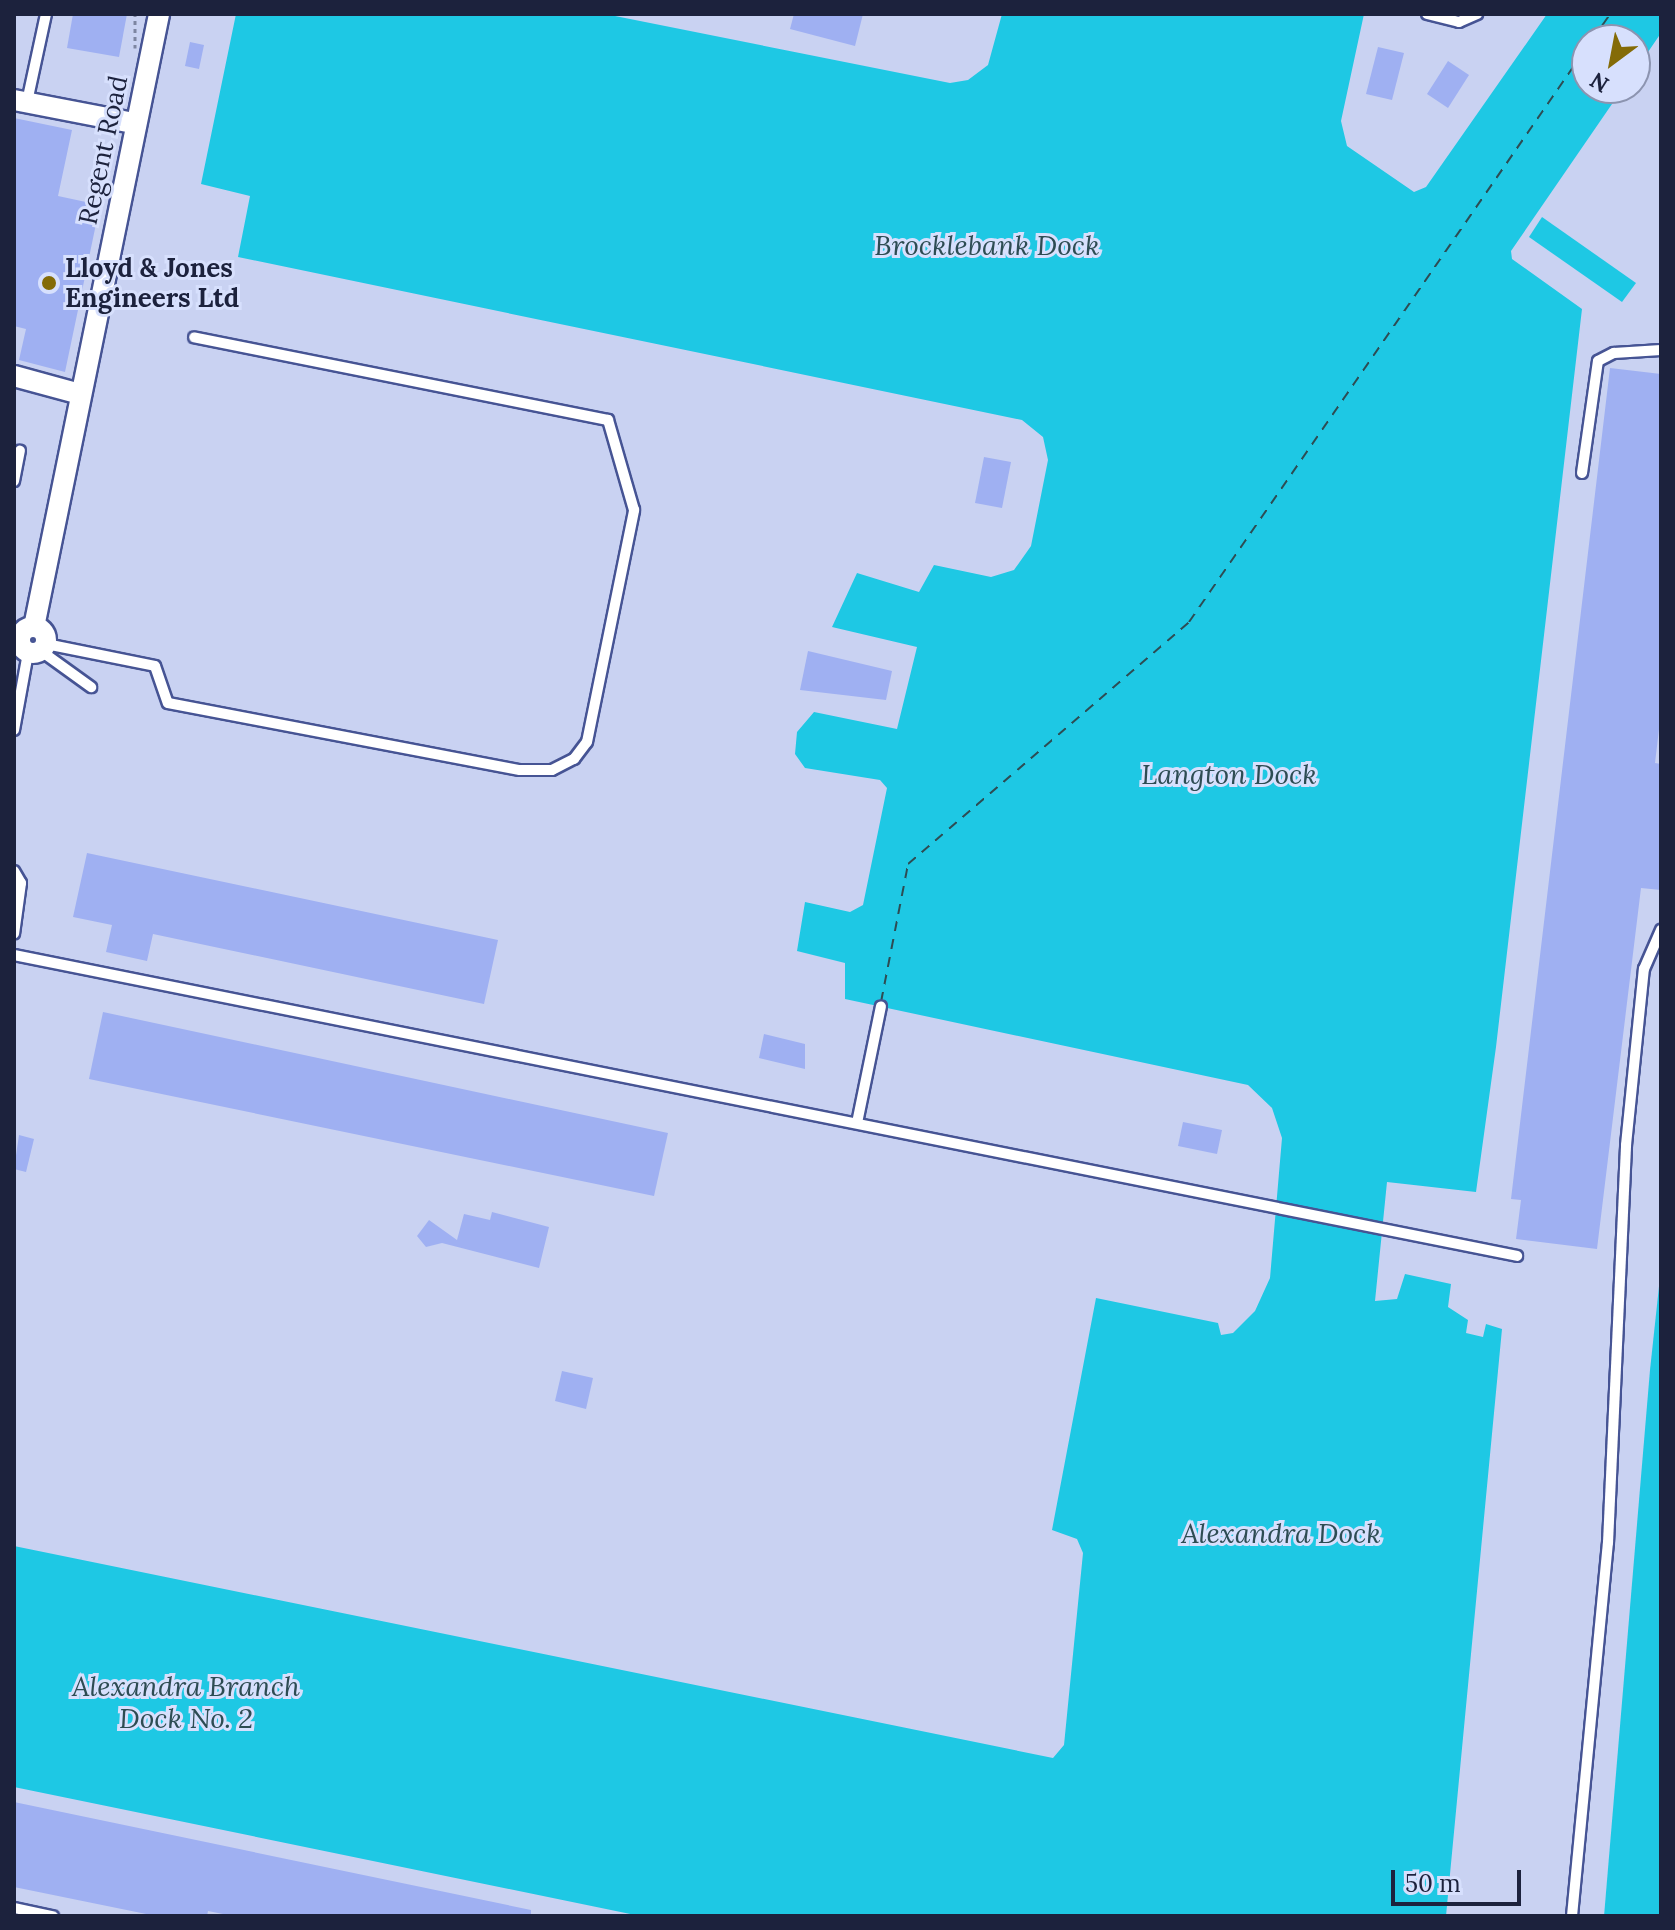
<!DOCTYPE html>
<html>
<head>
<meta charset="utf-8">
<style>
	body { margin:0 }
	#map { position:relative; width:1675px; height:1930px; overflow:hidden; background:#d7e0fd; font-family:Lora,serif }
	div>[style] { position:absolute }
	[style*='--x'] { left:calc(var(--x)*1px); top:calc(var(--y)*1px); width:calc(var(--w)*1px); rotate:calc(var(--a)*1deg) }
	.built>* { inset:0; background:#c9d2f2 }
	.water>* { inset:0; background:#1ec8e4 }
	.ferry>* { height:2px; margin-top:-1px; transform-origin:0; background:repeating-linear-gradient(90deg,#2d4c53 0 10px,transparent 0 18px) }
	.building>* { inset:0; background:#9fb0f2 }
	.path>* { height:3px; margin-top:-1.5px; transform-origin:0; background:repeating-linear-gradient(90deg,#7d85a1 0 4px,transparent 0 8px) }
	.roads { filter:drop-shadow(2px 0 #465494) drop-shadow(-2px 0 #465494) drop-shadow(0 2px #465494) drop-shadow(0 -2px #465494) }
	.service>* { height:10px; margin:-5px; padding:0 5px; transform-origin:5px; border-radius:5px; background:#fff }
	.minor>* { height:20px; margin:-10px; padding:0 10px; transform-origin:10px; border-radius:10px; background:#fff }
	.minor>.ring { margin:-10px; padding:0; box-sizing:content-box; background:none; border:20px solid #fff; border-radius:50% }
	.dots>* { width:22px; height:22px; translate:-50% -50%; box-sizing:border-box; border:4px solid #d7e0fd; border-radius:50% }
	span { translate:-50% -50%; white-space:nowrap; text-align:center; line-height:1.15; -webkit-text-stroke:6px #d7e0fd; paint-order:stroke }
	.street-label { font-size:26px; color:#1c223d }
	.poi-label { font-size:26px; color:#1c223d; font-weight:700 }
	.left { translate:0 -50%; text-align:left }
	.water-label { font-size:28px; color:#2d4c53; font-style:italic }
	.frame { position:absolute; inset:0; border:16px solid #1c223d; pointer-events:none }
	.north { position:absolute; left:1571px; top:24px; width:80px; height:80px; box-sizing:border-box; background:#d7e0fd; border:2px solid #8c94b0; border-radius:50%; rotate:212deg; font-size:22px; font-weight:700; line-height:32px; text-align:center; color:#1c223d }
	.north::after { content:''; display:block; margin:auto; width:28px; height:36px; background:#846b07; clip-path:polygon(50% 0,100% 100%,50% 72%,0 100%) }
	.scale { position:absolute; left:1391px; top:1870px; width:130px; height:36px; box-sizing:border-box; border:4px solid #1c223d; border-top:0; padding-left:10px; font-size:24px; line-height:28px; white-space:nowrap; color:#1c223d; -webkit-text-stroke:6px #d7e0fd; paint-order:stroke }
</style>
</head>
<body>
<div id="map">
	<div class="built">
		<i style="clip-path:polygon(evenodd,14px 14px,1661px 14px,1661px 1268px,1604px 1916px,14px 1916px,14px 14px,1587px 40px,1635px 40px,1635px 88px,1587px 88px,1587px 40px)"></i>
	</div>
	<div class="water">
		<i style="clip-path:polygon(236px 14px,605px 14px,950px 83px,968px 80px,988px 65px,1002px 14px,1364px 14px,1341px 121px,1347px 146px,1414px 192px,1426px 187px,1547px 14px,1661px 14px,1661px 33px,1635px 71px,1635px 40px,1587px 40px,1587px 88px,1623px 88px,1511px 251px,1512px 259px,1582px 309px,1496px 1047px,1476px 1192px,1387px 1182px,1375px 1301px,1397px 1299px,1405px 1274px,1451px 1284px,1448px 1307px,1468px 1320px,1466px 1333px,1483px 1337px,1486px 1324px,1502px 1329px,1446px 1916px,640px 1916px,14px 1787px,14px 1546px,1053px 1758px,1064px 1745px,1083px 1553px,1077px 1539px,1052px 1530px,1096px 1298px,1218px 1323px,1221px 1335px,1233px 1333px,1255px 1311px,1270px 1278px,1282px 1138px,1272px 1108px,1248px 1085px,845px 999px,845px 963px,797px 951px,805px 902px,850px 912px,863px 905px,887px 788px,880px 780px,805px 768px,795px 754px,797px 732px,814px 712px,897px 729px,917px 647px,832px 627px,857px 573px,919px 592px,934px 565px,991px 577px,1014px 570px,1031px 546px,1048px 460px,1043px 437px,1022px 420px,238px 257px,250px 196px,201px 184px)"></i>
		<i style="clip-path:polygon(1542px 217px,1636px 283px,1622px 302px,1529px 237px)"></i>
		<i style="clip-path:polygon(1661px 1268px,1661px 1916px,1604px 1916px,1650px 1370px)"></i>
	</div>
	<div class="ferry">
		<i style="--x:1592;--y:40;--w:32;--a:-55"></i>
		<i style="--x:881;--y:1002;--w:141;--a:-78.9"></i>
		<i style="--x:908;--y:864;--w:371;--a:-40.7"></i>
		<i style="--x:1189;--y:622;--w:699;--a:-55.31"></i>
	</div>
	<div class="building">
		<i style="clip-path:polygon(73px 14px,127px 14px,119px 57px,67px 48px)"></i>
		<i style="clip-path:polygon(794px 14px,863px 14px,855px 46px,790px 29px)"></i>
		<i style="clip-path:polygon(190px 42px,204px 45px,199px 69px,185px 66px)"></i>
		<i style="clip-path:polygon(1378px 47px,1404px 53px,1392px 100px,1366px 94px)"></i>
		<i style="clip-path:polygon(1448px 61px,1469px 75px,1448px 108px,1427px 94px)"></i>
		<i style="clip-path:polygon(14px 118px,72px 130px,58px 196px,100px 205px,65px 372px,19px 360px,26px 329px,14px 326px)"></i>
		<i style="clip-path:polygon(1610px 368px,1661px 374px,1661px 712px,1655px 763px,1661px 764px,1661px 890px,1641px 888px,1597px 1249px,1516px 1239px,1521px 1200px,1511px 1199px)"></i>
		<i style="clip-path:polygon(984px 457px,1011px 462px,1002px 508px,975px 503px)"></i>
		<i style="clip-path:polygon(808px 651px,892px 671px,886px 700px,800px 690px)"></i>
		<i style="clip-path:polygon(87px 853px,498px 940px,484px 1004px,153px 934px,147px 961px,106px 952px,112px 925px,73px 917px)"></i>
		<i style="clip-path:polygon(103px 1012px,668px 1133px,654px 1196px,89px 1079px)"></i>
		<i style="clip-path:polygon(764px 1034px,805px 1044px,805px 1069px,759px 1058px)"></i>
		<i style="clip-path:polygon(1183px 1122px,1222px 1130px,1217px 1154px,1178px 1146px)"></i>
		<i style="clip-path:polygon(19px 1135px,34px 1139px,26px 1172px,14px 1169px)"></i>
		<i style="clip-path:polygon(492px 1212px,549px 1227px,539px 1268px,442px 1243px,426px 1247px,417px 1236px,429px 1220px,457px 1240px,464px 1214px,490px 1220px)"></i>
		<i style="clip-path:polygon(562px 1371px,593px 1378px,586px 1409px,555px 1401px)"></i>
		<i style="clip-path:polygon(14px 1802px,531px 1910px,531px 1916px,233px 1916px,208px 1911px,207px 1916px,156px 1916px,14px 1887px)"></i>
	</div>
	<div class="path">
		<i style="--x:135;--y:48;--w:34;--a:-90"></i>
	</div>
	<div class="roads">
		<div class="service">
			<i style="--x:1427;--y:14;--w:33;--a:14"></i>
			<i style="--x:1459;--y:22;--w:20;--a:-24"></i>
			<i style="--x:27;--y:102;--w:90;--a:-77.8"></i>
			<i style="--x:1582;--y:473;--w:113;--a:-81.9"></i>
			<i style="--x:1598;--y:361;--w:18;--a:-27"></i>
			<i style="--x:1614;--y:353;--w:47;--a:-3.7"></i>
			<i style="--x:14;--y:481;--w:31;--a:-79"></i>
			<i style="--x:46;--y:644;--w:111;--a:11.4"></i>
			<i style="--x:155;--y:666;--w:39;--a:71"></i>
			<i style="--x:168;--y:703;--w:358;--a:10.8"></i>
			<i style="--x:520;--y:770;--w:32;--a:0"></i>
			<i style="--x:552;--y:770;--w:25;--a:-27"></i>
			<i style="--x:574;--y:759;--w:21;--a:-53"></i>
			<i style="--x:587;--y:742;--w:237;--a:-78.5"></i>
			<i style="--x:634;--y:510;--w:94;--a:-106.1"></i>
			<i style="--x:608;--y:420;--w:422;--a:-168.7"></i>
			<i style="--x:41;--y:651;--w:62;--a:35.8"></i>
			<i style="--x:14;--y:730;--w:78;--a:-79.7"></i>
			<i style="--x:14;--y:871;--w:14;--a:60"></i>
			<i style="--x:21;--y:883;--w:51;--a:97.8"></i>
			<i style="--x:14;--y:955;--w:1533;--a:11.32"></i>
			<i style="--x:857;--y:1123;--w:119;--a:-78.4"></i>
			<i style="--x:14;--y:1908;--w:40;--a:12"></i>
			<i style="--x:1572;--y:1916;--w:375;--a:-84.5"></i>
			<i style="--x:1608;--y:1543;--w:398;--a:-87.4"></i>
			<i style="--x:1626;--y:1145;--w:177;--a:-84.2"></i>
			<i style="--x:1644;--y:969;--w:43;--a:-66.4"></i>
		</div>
		<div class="minor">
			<i style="--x:14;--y:100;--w:122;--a:10.9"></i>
			<i style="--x:14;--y:376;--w:68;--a:15.3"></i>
			<i class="ring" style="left:20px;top:627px;width:6px;height:6px"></i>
			<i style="--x:34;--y:627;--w:626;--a:-78.47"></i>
		</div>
	</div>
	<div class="dots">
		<i style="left:49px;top:283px;background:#846b07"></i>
	</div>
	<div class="street-label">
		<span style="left:103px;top:150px;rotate:-78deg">Regent Road</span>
	</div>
	<div class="poi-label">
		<span class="left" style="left:65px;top:283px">Lloyd &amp; Jones<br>Engineers Ltd</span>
	</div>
	<div class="water-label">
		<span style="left:987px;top:245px">Brocklebank Dock</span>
		<span style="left:1229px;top:774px">Langton Dock</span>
		<span style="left:1281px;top:1533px">Alexandra Dock</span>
		<span style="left:186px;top:1702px">Alexandra Branch<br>Dock No. 2</span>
	</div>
	<div class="frame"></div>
	<div class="north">N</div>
	<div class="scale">50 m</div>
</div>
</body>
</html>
